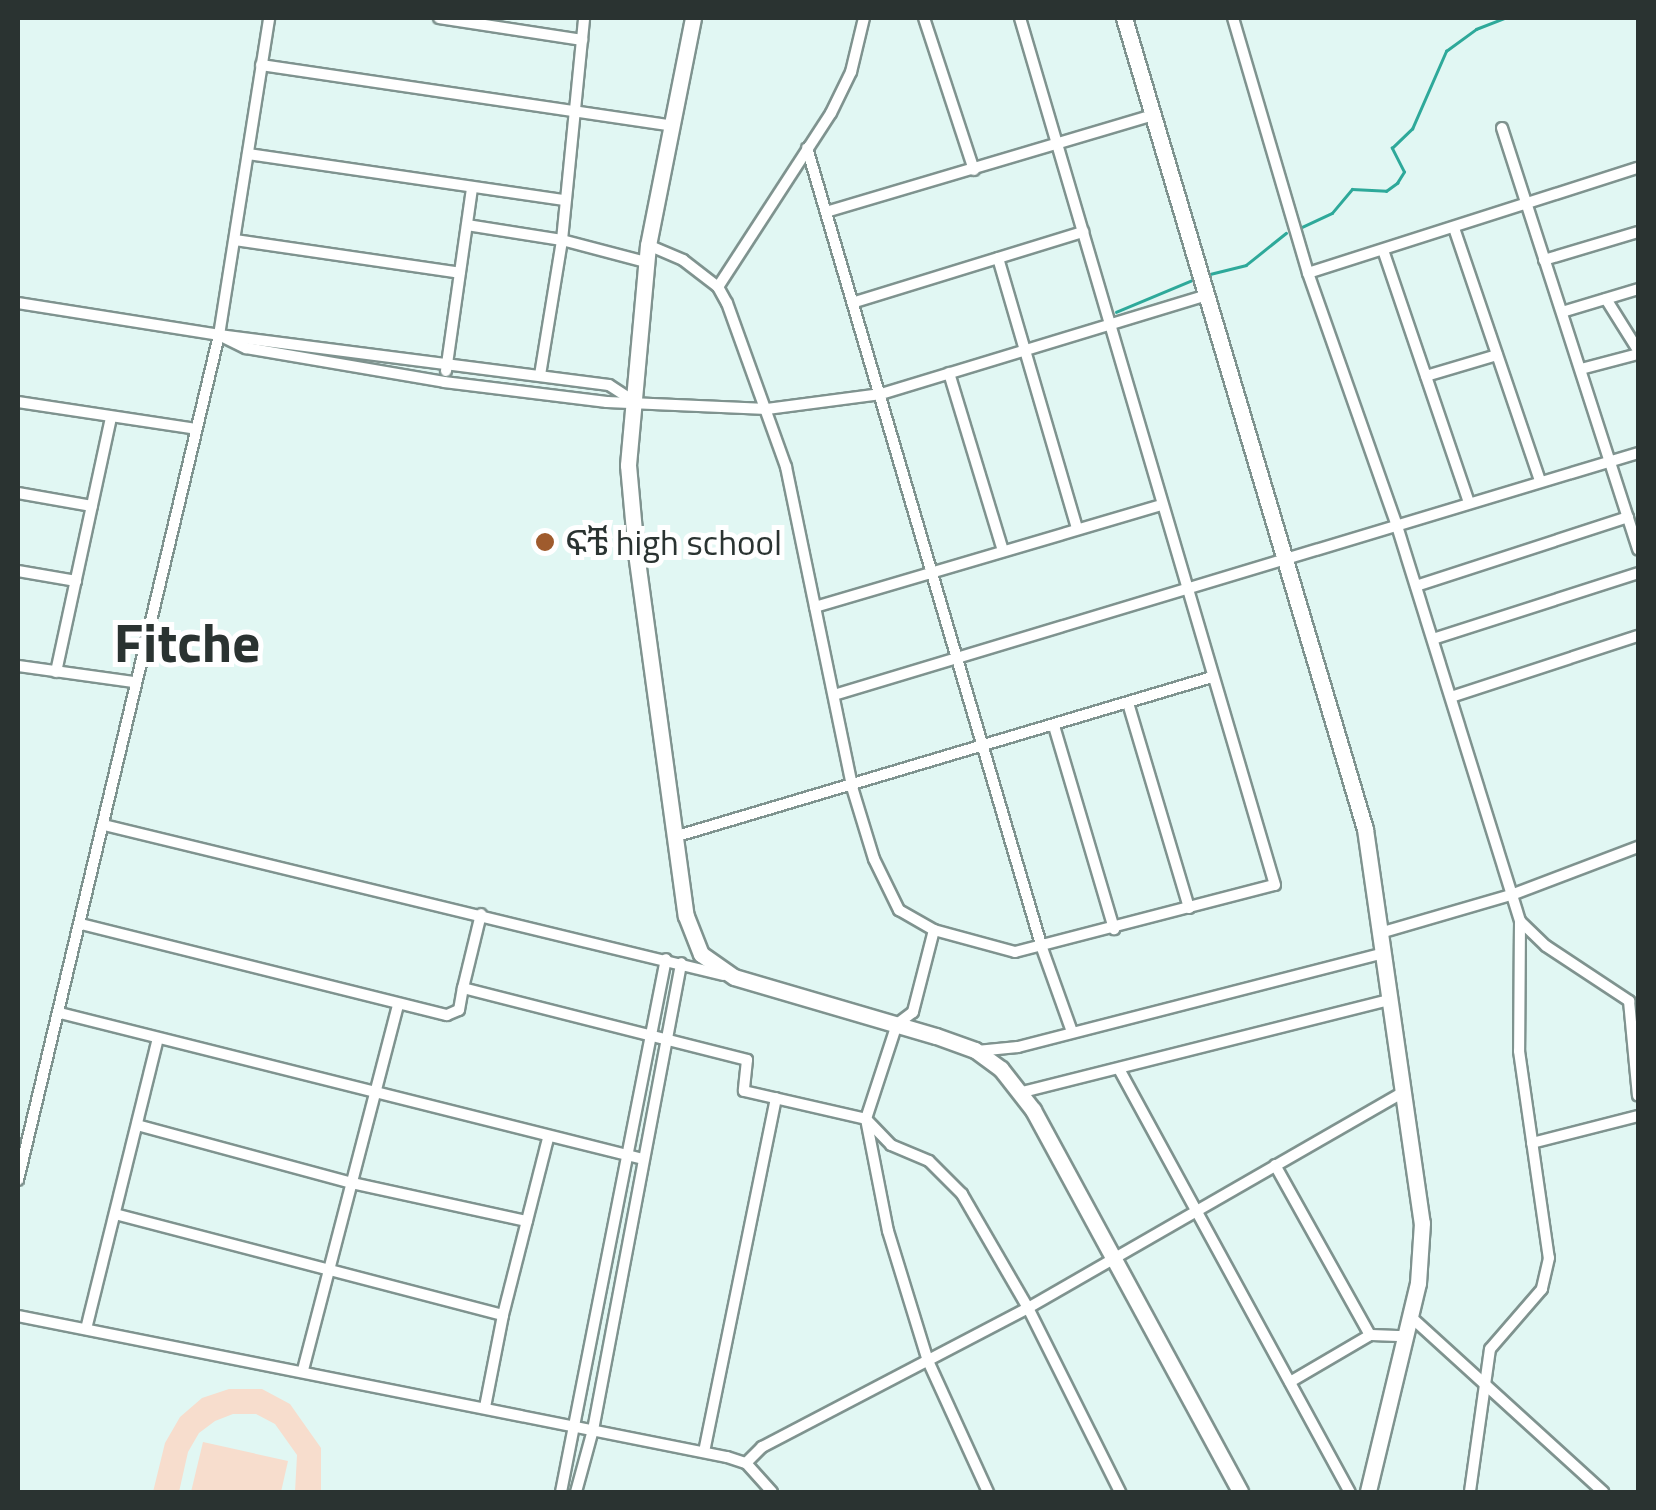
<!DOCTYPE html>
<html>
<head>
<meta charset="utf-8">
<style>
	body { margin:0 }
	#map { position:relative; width:1656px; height:1510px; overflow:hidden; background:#e1f7f3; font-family:"Titillium Web","Noto Sans Ethiopic",sans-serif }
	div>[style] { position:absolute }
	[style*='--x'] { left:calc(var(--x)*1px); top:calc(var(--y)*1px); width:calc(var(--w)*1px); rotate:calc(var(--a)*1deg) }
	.green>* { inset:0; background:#f7ddcd }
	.stream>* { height:2.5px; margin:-1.25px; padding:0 1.25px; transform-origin:1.25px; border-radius:1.25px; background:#2ea99a }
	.roads { filter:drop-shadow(2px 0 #7f938f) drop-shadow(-2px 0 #7f938f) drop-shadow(0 2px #7f938f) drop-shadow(0 -2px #7f938f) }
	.street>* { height:10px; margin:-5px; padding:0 5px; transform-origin:5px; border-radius:5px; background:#fff }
	.secondary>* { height:15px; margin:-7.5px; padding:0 7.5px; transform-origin:7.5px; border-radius:7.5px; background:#fff }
	.dots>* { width:28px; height:28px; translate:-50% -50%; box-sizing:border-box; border:5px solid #fff; border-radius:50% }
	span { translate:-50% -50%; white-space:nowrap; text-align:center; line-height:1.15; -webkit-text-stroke:10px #fff; paint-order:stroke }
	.poi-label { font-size:35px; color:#2a3331 }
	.left { translate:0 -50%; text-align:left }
	.town-label { font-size:55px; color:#2a3331; font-weight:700 }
	.frame { position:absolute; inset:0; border:20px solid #2a3331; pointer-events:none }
</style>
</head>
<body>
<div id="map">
	<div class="green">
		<i style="clip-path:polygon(229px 1389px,262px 1389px,290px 1404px,321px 1448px,321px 1492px,295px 1492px,297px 1455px,275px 1424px,256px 1414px,233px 1414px,215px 1421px,199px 1433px,188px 1452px,179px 1492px,153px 1492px,165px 1443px,180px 1417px,202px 1398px)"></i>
		<i style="clip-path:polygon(203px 1442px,288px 1461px,281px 1492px,191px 1492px)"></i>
	</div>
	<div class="stream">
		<i style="--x:1300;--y:228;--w:35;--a:-25"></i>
		<i style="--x:1332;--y:213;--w:31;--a:-50"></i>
		<i style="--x:1352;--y:189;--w:34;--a:3"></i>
		<i style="--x:1386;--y:191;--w:14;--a:-36"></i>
		<i style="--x:1397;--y:183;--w:13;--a:-58"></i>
		<i style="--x:1404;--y:172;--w:27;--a:-117"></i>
		<i style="--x:1392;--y:148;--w:28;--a:-44"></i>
		<i style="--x:1412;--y:129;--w:85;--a:-66.4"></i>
		<i style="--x:1446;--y:51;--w:37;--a:-36"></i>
		<i style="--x:1476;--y:29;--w:31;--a:-21"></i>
		<i style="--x:1210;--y:274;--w:37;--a:-14"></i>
		<i style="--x:1246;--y:265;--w:51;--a:-38.7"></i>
		<i style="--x:1116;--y:312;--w:82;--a:-22.8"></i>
	</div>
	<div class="roads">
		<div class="street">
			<i style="--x:439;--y:18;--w:145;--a:8.7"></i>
			<i style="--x:924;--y:18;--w:160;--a:71.8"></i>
			<i style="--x:1233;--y:18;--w:266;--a:73.6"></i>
			<i style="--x:1308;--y:273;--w:268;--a:70.6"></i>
			<i style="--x:1397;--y:526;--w:414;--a:72.7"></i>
			<i style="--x:1520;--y:921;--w:130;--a:90.4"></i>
			<i style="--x:1519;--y:1051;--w:209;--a:81.8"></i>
			<i style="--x:1549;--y:1258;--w:32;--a:103"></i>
			<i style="--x:1542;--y:1289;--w:79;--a:130.9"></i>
			<i style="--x:1490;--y:1349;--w:144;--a:98"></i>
			<i style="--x:261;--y:65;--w:411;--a:8.4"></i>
			<i style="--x:1502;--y:128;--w:443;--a:72.1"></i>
			<i style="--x:807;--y:148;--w:834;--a:73.63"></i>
			<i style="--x:1042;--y:948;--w:89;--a:70.3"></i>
			<i style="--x:248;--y:154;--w:320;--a:8.3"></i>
			<i style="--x:829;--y:211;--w:338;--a:-16.5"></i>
			<i style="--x:467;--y:225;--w:96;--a:9"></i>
			<i style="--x:562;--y:240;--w:87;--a:14.7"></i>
			<i style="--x:1454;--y:228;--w:267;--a:71.2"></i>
			<i style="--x:235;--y:240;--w:227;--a:8.3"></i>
			<i style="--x:648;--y:245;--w:38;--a:23"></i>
			<i style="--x:683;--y:260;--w:44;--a:37.6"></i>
			<i style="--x:718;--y:287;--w:18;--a:61"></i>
			<i style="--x:727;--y:303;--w:174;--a:70.2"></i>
			<i style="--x:786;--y:467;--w:327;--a:78.3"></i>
			<i style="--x:852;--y:787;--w:75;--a:73"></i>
			<i style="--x:874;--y:859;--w:57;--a:63.9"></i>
			<i style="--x:899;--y:910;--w:40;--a:29.7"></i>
			<i style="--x:934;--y:930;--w:84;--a:15.2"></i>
			<i style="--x:1015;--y:952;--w:268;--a:-14.5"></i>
			<i style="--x:1275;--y:885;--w:904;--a:-106.39"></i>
			<i style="--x:1383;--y:250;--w:267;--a:71.2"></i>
			<i style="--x:998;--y:258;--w:282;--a:73.7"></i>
			<i style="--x:1544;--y:260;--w:98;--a:-16.6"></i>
			<i style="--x:1308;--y:273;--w:346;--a:-17.7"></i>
			<i style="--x:718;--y:287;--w:207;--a:-57"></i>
			<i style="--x:831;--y:113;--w:46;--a:-64"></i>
			<i style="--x:851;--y:72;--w:56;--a:-76.5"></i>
			<i style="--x:1606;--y:299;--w:60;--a:57.9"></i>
			<i style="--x:855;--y:302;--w:239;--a:-17.1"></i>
			<i style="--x:18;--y:303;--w:204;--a:9"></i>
			<i style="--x:219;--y:335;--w:393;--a:7.3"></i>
			<i style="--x:609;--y:385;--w:30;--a:33"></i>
			<i style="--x:1562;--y:312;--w:79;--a:-16.8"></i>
			<i style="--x:219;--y:335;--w:30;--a:26"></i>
			<i style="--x:246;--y:348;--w:201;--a:9.7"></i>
			<i style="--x:444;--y:382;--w:164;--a:7"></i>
			<i style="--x:607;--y:402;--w:160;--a:2.5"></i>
			<i style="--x:767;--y:409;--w:115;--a:-7.5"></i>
			<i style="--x:881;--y:394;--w:341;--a:-16.9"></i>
			<i style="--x:1581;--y:369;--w:59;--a:-14.7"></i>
			<i style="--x:446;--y:371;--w:185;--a:-81.9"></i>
			<i style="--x:949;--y:373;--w:186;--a:73.1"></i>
			<i style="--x:540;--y:375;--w:137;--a:-80.7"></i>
			<i style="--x:562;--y:240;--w:223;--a:-84.3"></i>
			<i style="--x:1426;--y:376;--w:74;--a:-16.5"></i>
			<i style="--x:18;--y:402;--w:180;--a:8.6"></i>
			<i style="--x:18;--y:493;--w:75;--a:10"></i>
			<i style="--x:18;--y:571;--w:59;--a:9.8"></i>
			<i style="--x:1416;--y:586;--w:223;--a:-18"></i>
			<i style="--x:815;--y:607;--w:361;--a:-16.4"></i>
			<i style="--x:1433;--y:639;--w:215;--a:-17.8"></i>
			<i style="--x:18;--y:666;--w:117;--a:7.9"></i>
			<i style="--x:56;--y:672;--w:261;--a:-77.8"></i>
			<i style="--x:834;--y:695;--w:840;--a:-16.75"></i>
			<i style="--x:1451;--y:697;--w:197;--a:-18.1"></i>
			<i style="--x:1128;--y:703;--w:214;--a:73.4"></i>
			<i style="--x:1054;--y:726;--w:212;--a:73.5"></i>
			<i style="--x:104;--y:825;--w:637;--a:13.62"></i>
			<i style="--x:674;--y:837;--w:561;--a:-16.56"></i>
			<i style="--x:1520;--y:921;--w:36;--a:44"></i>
			<i style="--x:1546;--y:946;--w:100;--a:33.5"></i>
			<i style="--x:1629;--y:1001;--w:95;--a:84.6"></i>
			<i style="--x:81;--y:924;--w:377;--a:14"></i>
			<i style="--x:447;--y:1015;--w:13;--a:-23"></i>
			<i style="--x:459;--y:1010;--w:22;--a:-80"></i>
			<i style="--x:463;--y:988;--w:293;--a:14.2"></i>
			<i style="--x:747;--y:1060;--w:31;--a:96"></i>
			<i style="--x:744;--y:1091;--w:125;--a:12.9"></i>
			<i style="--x:866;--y:1119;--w:36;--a:46"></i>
			<i style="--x:891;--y:1145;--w:41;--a:22.8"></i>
			<i style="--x:929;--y:1161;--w:47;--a:45"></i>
			<i style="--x:962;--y:1194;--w:132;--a:59.9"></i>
			<i style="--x:1028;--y:1308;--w:206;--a:63.4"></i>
			<i style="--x:934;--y:930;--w:85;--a:104.4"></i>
			<i style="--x:913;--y:1012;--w:20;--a:143"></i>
			<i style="--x:897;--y:1024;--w:100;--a:108.1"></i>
			<i style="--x:866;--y:1119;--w:114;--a:78.9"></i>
			<i style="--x:888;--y:1231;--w:136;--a:72.9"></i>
			<i style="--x:928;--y:1361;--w:144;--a:65.4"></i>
			<i style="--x:1380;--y:933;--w:140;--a:-16.2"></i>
			<i style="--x:1514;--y:894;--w:133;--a:-20.8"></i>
			<i style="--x:463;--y:988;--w:76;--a:-76.3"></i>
			<i style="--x:60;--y:1013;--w:601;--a:14.06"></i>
			<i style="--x:977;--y:1051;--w:41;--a:-5.6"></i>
			<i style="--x:1018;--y:1047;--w:377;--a:-14.4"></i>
			<i style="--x:1119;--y:1069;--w:482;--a:61.4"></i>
			<i style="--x:1019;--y:1093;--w:382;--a:-14.1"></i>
			<i style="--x:137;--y:1125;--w:223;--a:15.1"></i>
			<i style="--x:352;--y:1183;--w:179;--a:12.3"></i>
			<i style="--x:1532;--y:1143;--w:109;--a:-14.3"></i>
			<i style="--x:1275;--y:1165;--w:195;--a:60.8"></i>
			<i style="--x:18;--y:1180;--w:869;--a:-76.62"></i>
			<i style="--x:219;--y:335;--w:321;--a:-81"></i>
			<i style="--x:115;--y:1214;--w:401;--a:14.6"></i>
			<i style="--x:18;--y:1316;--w:723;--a:11.25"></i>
			<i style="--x:727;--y:1457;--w:20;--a:18"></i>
			<i style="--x:746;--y:1463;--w:39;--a:48"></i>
			<i style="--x:1411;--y:1317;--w:260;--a:42.3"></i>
			<i style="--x:86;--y:1329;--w:299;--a:-76.1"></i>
			<i style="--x:303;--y:1370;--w:377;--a:-75.4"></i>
			<i style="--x:1290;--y:1382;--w:93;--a:-30.4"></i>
			<i style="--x:1370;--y:1335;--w:36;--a:2"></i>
			<i style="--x:485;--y:1407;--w:94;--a:-78.9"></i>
			<i style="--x:503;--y:1315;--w:183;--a:-75.7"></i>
			<i style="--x:704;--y:1452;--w:361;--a:-78.5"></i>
			<i style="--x:746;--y:1463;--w:23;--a:-45"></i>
			<i style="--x:762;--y:1447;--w:300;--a:-27.6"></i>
			<i style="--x:1028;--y:1308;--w:434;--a:-29.9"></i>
			<i style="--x:561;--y:1492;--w:543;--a:-78.86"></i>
			<i style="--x:576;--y:1492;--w:64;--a:-74.7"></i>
			<i style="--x:593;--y:1430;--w:475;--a:-79.3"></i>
		</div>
		<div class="secondary">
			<i style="--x:693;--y:18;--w:231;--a:101.2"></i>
			<i style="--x:648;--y:245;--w:221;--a:95.2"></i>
			<i style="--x:628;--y:465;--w:88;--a:84.8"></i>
			<i style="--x:636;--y:553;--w:366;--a:82.2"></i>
			<i style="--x:686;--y:916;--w:41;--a:68.5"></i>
			<i style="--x:701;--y:954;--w:40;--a:34.9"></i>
			<i style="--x:734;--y:977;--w:210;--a:16.3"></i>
			<i style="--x:936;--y:1036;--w:41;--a:19.7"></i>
			<i style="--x:975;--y:1050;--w:32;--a:36"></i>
			<i style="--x:1001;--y:1069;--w:52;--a:52"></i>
			<i style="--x:1033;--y:1110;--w:434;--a:61.5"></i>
			<i style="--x:1124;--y:18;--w:846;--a:73.45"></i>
			<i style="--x:1365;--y:829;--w:398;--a:81.8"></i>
			<i style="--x:1422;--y:1223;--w:60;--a:93.8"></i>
			<i style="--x:1418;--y:1283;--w:215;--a:103.5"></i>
		</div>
	</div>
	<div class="dots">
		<i style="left:545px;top:542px;background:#9f5b2d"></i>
	</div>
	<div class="poi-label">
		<span class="left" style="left:565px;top:542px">ፍቼ high school</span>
	</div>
	<div class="town-label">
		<span style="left:187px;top:642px">Fitche</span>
	</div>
	<div class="frame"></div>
</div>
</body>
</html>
